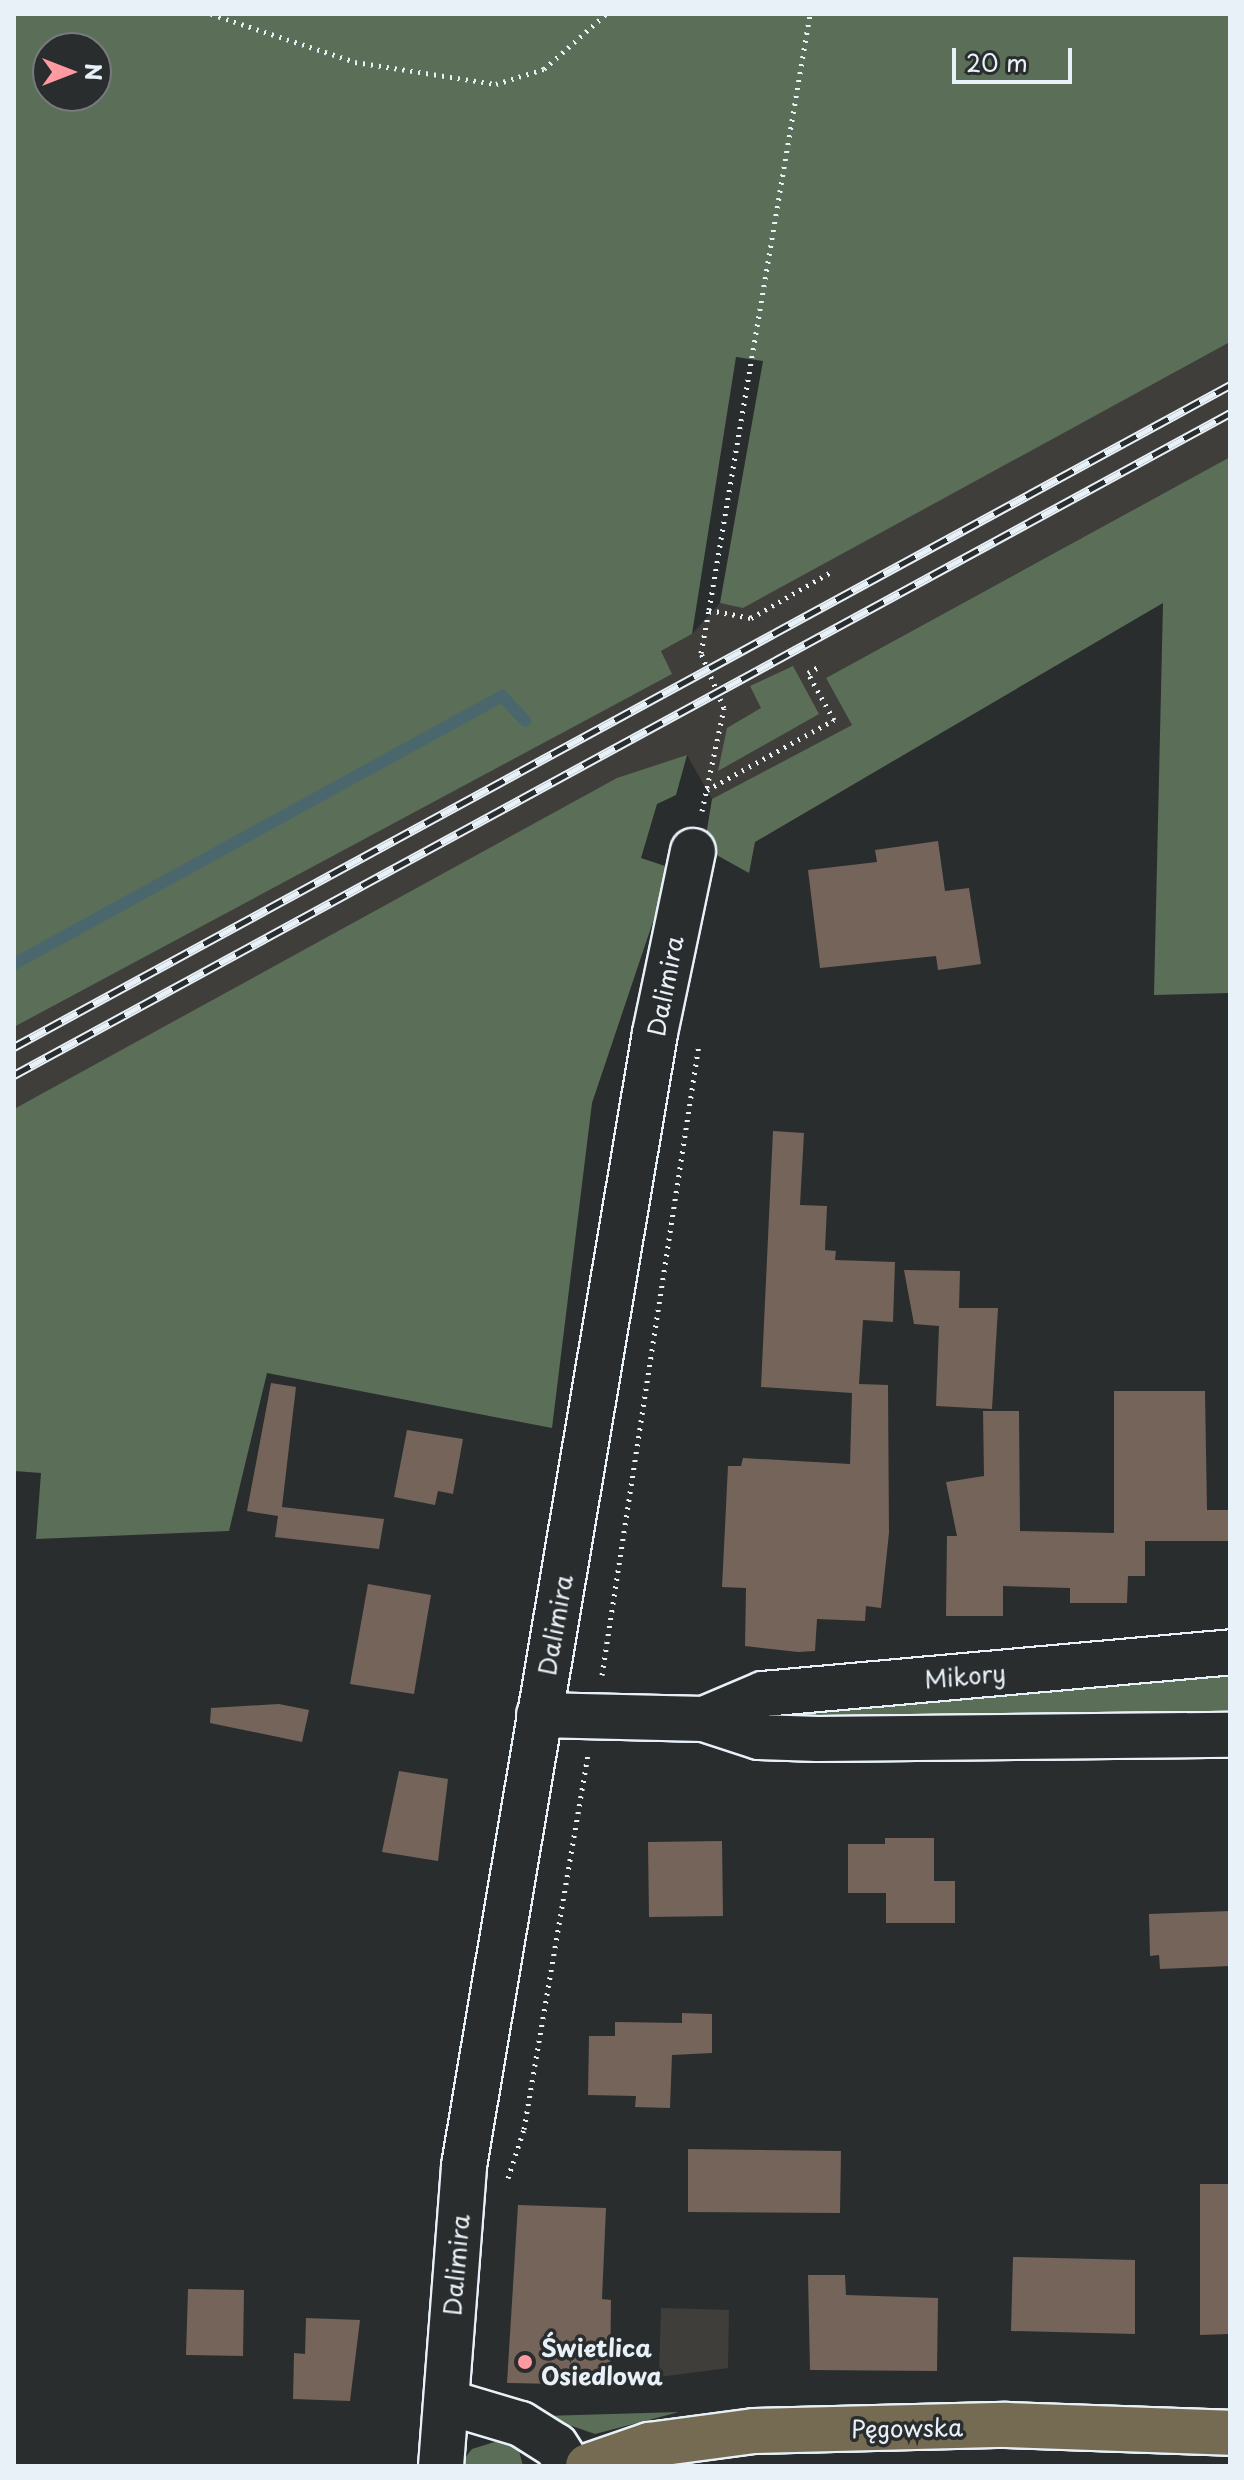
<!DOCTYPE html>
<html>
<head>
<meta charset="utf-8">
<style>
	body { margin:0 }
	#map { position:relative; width:1244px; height:2480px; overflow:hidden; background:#2a2d2e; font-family:"Playpen Sans",sans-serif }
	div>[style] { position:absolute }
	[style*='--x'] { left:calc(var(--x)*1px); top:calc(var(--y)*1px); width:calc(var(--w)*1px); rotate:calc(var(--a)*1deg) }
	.built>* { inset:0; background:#403e3b }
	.green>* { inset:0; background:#5a6e58 }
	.stream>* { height:12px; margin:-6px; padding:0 6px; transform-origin:6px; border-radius:6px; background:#4b676e }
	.building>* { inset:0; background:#74645a }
	.path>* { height:5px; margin-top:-2.5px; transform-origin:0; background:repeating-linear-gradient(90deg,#e8f1f8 0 2px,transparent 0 8px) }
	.roads { filter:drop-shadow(2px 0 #e8f1f8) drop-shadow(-2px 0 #e8f1f8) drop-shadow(0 2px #e8f1f8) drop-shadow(0 -2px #e8f1f8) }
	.minor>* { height:44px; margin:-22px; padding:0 22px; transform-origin:22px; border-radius:22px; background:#2a2d2e }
	.major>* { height:44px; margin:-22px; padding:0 22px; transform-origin:22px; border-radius:22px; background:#746b52 }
	.rail>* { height:9px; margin-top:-4.5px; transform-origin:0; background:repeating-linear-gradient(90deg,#2a2d2e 0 18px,#e8f1f8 0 36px); box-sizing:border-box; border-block:2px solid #e8f1f8 }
	.dots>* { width:22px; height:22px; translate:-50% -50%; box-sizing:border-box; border:4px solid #2a2d2e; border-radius:50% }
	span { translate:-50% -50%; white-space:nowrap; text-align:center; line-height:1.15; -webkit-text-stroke:7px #2a2d2e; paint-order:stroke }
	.street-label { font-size:24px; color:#e8f1f8 }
	.poi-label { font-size:24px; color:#e8f1f8; font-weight:700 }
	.left { translate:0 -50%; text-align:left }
	.frame { position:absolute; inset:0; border:16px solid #e8f1f8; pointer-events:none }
	.north { position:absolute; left:32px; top:32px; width:80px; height:80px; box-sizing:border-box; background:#2a2d2e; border:2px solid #767b7f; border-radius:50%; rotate:90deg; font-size:22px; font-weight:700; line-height:32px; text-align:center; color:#e8f1f8 }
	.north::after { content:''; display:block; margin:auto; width:28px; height:36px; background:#ff9aa2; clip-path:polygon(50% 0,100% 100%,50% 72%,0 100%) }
	.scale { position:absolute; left:952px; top:48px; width:120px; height:36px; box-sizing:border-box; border:4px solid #e8f1f8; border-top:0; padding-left:10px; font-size:24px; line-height:28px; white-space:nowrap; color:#e8f1f8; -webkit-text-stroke:6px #2a2d2e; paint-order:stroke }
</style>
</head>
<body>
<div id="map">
	<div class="built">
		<i style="clip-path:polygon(1230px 342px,1230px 457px,826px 678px,852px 725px,712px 799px,687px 755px,14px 1109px,14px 1027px,671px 674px,661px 651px,692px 634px,720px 603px,743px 607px)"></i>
		<i style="clip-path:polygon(661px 2308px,729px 2310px,728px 2368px,659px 2377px)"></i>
	</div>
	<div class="green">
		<i style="clip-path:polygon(evenodd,14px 14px,1230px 14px,1230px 342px,743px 608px,720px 603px,763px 361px,736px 357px,692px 634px,661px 651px,672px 674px,14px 1027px,14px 14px,48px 48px,96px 48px,96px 96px,48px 96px,48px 48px)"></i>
		<i style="clip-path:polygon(1230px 457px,1230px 993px,1154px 995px,1163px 603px,755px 842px,749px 873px,704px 848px,712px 799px,852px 725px,826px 678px)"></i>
		<i style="clip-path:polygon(793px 666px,819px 714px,718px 771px,727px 728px,761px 708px,750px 686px)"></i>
		<i style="clip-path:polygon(687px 755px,676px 795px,657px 804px,641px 858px,671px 868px,592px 1103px,552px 1428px,267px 1373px,229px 1531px,36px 1539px,41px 1473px,14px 1471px,14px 1109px,617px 778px)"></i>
		<i style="clip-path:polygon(1230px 1666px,1230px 1724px,776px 1726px,756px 1716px)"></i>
		<i style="clip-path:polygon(679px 2412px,595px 2434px,543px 2416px)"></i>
		<i style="clip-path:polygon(501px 2440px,518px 2447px,523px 2466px,458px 2466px,472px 2449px)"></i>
	</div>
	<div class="stream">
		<i style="--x:14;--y:964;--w:557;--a:-28.77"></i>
		<i style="--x:502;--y:696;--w:34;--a:47"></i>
	</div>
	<div class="building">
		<i style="clip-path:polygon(938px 841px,945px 891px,969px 888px,981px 964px,938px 970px,936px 956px,820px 968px,808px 870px,877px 862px,875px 850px)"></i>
		<i style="clip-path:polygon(773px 1131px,804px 1133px,800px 1205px,827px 1206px,825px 1250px,836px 1251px,835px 1260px,895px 1262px,893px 1322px,863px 1320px,859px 1384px,888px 1385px,889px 1533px,881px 1608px,866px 1606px,865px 1621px,817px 1619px,815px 1651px,798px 1652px,745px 1646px,746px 1588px,722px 1587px,728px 1466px,741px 1466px,743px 1458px,850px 1464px,852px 1393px,761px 1387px)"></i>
		<i style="clip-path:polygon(904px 1270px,960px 1271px,959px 1308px,998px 1308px,992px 1409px,936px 1406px,939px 1326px,914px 1324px)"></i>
		<i style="clip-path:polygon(271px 1383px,296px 1387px,282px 1507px,384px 1519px,379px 1549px,275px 1537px,278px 1516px,247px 1511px)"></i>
		<i style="clip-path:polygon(1114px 1391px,1205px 1391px,1207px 1510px,1230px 1510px,1230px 1541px,1145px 1541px,1145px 1576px,1128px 1576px,1127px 1603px,1070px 1603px,1070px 1588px,1003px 1586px,1003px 1616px,946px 1616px,947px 1536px,957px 1536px,946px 1482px,984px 1476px,983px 1411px,1019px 1411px,1020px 1531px,1114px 1533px)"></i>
		<i style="clip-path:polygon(407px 1430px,463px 1439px,453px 1494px,438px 1491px,435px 1505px,394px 1497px)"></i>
		<i style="clip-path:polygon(368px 1584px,431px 1595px,414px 1694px,350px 1684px)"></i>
		<i style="clip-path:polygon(279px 1704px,309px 1710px,302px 1742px,210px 1723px,211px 1708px)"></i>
		<i style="clip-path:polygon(399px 1771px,448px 1779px,438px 1861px,382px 1852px)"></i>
		<i style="clip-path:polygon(885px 1838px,934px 1838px,934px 1881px,955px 1881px,955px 1923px,886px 1923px,886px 1893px,848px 1893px,848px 1844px,885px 1844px)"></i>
		<i style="clip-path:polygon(722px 1841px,723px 1916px,649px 1917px,648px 1842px)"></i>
		<i style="clip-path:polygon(1230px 1911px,1230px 1966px,1160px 1969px,1159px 1955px,1150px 1956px,1149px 1914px)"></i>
		<i style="clip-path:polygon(682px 2013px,712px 2014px,712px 2053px,672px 2055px,670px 2108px,635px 2107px,636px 2096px,588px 2095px,589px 2036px,615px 2036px,615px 2022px,682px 2023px)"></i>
		<i style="clip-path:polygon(688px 2149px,841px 2151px,840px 2213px,688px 2212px)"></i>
		<i style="clip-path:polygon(1200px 2184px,1230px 2184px,1230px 2334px,1200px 2335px)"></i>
		<i style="clip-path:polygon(518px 2205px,606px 2208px,602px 2299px,611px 2300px,610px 2385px,507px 2383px)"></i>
		<i style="clip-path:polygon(1013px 2257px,1135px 2260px,1135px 2334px,1011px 2331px)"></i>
		<i style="clip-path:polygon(808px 2275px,845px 2275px,846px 2295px,938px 2298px,937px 2371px,810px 2370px)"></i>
		<i style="clip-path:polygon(188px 2289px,244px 2290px,243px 2356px,186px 2355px)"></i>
		<i style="clip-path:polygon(306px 2318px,360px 2320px,350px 2401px,293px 2399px,294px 2353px,305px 2354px)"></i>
	</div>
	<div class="path">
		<i style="--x:211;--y:14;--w:152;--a:18.4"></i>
		<i style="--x:355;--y:62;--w:143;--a:8.9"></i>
		<i style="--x:496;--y:84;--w:50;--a:-17.4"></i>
		<i style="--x:544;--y:69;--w:83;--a:-41.6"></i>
		<i style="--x:709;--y:610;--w:604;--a:-80.38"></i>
		<i style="--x:707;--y:790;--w:145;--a:-28.9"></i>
		<i style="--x:834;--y:720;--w:54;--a:-119"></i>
		<i style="--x:808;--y:673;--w:14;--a:-30"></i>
		<i style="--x:702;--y:811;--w:105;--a:-77.9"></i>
		<i style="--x:724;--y:708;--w:60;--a:-112.7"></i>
		<i style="--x:701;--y:653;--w:44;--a:-79.5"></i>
		<i style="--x:709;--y:610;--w:43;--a:10.8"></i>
		<i style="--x:751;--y:618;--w:92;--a:-29.9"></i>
		<i style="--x:602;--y:1675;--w:638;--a:-81.26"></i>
		<i style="--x:508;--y:2178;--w:52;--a:-71.9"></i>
		<i style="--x:524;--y:2129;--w:378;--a:-80.3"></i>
	</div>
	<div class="roads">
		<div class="minor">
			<i style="--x:539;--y:1715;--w:165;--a:1.4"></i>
			<i style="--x:704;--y:1719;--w:64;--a:-23"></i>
			<i style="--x:763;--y:1694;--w:469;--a:-5.1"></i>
			<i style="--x:704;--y:1719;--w:58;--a:18.1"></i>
			<i style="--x:759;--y:1737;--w:59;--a:1.9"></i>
			<i style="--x:818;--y:1739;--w:412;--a:-0.6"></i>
			<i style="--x:447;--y:2402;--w:77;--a:16.6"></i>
			<i style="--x:521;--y:2424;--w:41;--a:32.2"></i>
			<i style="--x:556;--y:2446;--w:24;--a:57"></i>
			<i style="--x:441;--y:2466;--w:301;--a:-85.6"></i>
			<i style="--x:464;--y:2166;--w:1149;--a:-80.43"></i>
			<i style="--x:655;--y:1033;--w:186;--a:-78.2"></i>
		</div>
		<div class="major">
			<i style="--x:588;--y:2466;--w:65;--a:-19"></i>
			<i style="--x:649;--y:2445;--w:106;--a:-7.6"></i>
			<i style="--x:754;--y:2431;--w:252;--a:-1.4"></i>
			<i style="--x:1006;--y:2425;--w:224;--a:2"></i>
		</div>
	</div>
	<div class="rail">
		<i style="--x:14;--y:1047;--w:1385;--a:-28.56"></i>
		<i style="--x:14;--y:1075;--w:1385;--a:-28.56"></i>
	</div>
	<div class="dots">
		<i style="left:525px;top:2362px;background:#ff9aa2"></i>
	</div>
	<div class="street-label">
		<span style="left:665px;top:986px;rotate:-79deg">Dalimira</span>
		<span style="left:555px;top:1625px;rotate:-80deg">Dalimira</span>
		<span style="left:965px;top:1676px;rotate:-5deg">Mikory</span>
		<span style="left:456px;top:2265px;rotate:-85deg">Dalimira</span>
		<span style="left:907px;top:2428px;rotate:-1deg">Pęgowska</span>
	</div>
	<div class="poi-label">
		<span class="left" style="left:541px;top:2362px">Świetlica<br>Osiedlowa</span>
	</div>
	<div class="frame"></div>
	<div class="north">N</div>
	<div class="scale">20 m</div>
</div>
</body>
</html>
